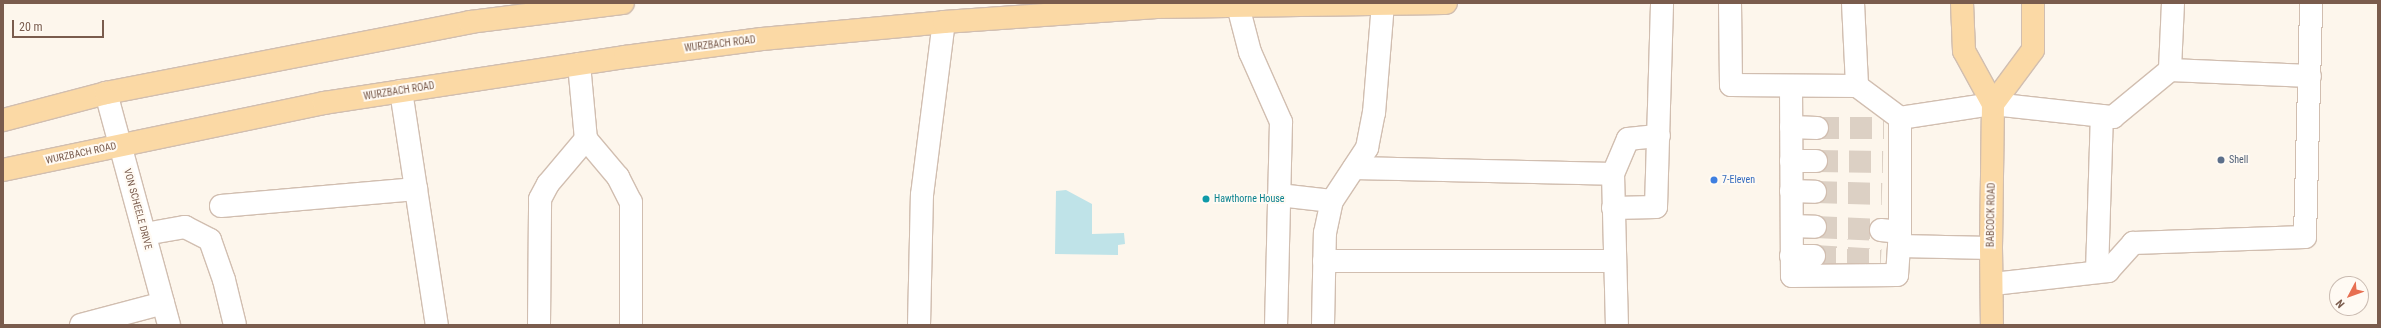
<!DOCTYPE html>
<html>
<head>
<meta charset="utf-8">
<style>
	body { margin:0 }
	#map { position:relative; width:2381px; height:328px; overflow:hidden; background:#fdf6ec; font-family:"Roboto Condensed",sans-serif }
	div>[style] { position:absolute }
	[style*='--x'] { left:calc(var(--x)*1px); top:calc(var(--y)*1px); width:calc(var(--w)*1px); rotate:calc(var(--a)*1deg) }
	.water>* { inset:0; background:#bfe3e8 }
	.minor-tunnel>* { height:22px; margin-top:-11px; transform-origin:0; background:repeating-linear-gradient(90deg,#dcd0c4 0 22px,transparent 0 33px) }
	.roads { filter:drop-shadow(1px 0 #d1beb0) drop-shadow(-1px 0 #d1beb0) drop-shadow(0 1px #d1beb0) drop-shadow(0 -1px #d1beb0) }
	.minor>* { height:22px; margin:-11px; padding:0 11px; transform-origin:11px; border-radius:11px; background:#fff }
	.major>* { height:22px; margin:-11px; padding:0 11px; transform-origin:11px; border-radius:11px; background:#fbd9a5 }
	.dots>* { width:11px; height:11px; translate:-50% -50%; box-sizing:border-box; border:2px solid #fffaf3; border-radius:50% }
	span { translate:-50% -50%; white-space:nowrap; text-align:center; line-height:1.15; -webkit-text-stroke:4px #fffaf3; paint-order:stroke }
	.street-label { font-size:10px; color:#7a5c4d }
	.service-label { font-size:10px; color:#4e5e75 }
	.left { translate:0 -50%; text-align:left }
	.shop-label { font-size:10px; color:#366cbe }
	.culture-label { font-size:10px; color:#0d838f }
	.frame { position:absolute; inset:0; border:4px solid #7a5c4d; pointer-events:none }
	.north { position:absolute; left:2329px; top:276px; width:40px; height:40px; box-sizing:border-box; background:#fffaf3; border:1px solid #cabbb1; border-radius:50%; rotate:229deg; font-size:11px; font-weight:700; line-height:16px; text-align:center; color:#7a5c4d }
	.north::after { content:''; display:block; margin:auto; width:14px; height:18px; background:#e76f51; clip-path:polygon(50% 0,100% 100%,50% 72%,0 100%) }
	.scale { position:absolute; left:12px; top:20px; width:92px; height:18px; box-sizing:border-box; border:2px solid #7a5c4d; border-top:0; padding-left:5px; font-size:12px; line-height:14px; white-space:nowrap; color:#7a5c4d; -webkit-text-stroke:3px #fffaf3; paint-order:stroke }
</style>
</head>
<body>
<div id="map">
	<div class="water">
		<i style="clip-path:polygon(1066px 190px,1092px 204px,1092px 234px,1124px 233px,1125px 244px,1118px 245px,1118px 255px,1055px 254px,1056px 191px)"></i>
	</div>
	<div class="minor-tunnel">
		<i style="--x:1817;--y:128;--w:67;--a:0"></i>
		<i style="--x:1816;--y:161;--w:67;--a:0.9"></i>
		<i style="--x:1815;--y:192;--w:67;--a:1.7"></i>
		<i style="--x:1815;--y:227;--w:66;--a:2.6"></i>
		<i style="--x:1814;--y:256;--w:67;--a:3.4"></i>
	</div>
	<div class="roads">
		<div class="minor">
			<i style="--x:1730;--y:3;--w:82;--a:89.3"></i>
			<i style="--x:1731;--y:85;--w:126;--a:0.5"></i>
			<i style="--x:1857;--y:86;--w:54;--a:36.7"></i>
			<i style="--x:1900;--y:118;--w:114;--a:90"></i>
			<i style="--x:1900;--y:232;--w:43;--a:94"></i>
			<i style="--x:1897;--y:275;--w:105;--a:179.5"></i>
			<i style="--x:1792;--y:276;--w:189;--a:-90.3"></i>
			<i style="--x:1853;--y:3;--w:83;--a:87.2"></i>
			<i style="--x:2173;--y:3;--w:67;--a:92.6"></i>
			<i style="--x:2170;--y:70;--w:140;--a:2.5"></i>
			<i style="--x:1238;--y:6;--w:48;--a:75.4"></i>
			<i style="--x:1250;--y:52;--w:77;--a:66.1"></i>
			<i style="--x:1281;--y:122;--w:203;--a:91.4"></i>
			<i style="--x:579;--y:64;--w:75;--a:84.7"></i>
			<i style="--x:586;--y:139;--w:50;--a:49.9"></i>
			<i style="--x:618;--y:177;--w:28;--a:63"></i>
			<i style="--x:631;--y:202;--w:123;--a:90"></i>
			<i style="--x:401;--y:91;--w:237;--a:81.3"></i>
			<i style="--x:106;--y:93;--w:240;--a:74.8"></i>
			<i style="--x:1900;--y:118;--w:94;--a:-8.6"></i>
			<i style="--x:1993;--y:104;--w:121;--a:6.2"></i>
			<i style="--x:2113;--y:117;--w:74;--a:-39.5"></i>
			<i style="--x:1791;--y:127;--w:26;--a:2"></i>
			<i style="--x:1791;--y:161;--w:25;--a:0"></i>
			<i style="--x:1354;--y:168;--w:259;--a:1.3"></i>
			<i style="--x:1613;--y:174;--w:151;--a:88.5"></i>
			<i style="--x:1613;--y:174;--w:38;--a:-67"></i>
			<i style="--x:1628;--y:139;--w:31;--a:-6"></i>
			<i style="--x:1791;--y:191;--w:24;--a:2"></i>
			<i style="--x:1279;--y:195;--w:53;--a:6.5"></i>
			<i style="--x:221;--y:206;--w:196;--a:-5"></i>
			<i style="--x:1613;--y:208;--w:43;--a:-1.3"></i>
			<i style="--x:1656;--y:207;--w:204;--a:-88.3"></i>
			<i style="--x:1792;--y:226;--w:23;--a:2"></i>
			<i style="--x:1881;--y:230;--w:19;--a:6"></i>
			<i style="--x:145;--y:234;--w:41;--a:-9.9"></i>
			<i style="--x:185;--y:227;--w:28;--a:27"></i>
			<i style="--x:210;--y:240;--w:42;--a:70.7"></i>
			<i style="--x:224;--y:280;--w:46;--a:76.3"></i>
			<i style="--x:1899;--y:246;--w:92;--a:1.2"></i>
			<i style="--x:1791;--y:256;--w:23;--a:0"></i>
			<i style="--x:1324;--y:261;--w:291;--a:0"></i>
			<i style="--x:2097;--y:272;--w:156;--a:-88.2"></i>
			<i style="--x:1993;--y:284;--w:116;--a:-6.4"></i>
			<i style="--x:2108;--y:271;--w:38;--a:-48"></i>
			<i style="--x:2133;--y:243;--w:172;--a:-2"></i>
			<i style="--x:2305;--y:237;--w:234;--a:-88.5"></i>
			<i style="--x:81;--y:325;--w:85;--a:-15"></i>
			<i style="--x:539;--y:325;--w:126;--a:-89.5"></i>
			<i style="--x:540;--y:199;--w:17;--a:-62"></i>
			<i style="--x:548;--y:184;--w:59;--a:-49.8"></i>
			<i style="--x:919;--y:325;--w:130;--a:-88.7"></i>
			<i style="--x:922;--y:195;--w:174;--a:-82.8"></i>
			<i style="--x:1323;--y:325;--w:92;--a:-88.8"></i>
			<i style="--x:1325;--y:233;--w:33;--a:-78"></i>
			<i style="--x:1332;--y:201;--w:64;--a:-56.6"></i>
			<i style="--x:1367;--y:148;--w:36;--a:-79"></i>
			<i style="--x:1374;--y:113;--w:110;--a:-85.3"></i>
		</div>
		<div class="major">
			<i style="--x:1962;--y:3;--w:48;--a:87.6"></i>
			<i style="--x:1964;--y:51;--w:60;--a:61.3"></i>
			<i style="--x:1993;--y:104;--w:144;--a:90.8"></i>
			<i style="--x:1991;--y:248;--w:77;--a:89.3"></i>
			<i style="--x:1993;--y:104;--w:67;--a:-53.5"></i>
			<i style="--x:2033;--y:50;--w:47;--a:-90"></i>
			<i style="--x:3;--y:120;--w:106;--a:-14.7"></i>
			<i style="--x:106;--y:93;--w:371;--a:-11"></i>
			<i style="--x:470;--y:22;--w:154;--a:-7.1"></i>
			<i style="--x:3;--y:170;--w:328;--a:-11.8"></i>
			<i style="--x:324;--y:103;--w:304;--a:-8.7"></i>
			<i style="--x:625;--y:57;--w:138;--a:-7.5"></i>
			<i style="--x:762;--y:39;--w:183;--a:-5.3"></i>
			<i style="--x:944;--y:22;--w:213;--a:-4"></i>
			<i style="--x:1156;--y:7;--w:290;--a:-0.8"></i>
		</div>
	</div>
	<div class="dots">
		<i style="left:2221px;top:160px;background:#5c6f8a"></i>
		<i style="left:1714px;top:180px;background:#3f7fe0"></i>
		<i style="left:1206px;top:199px;background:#0f9aa8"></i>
	</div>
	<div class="street-label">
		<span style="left:720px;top:44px;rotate:-7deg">WURZBACH ROAD</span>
		<span style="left:399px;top:91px;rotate:-9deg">WURZBACH ROAD</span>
		<span style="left:81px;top:153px;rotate:-12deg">WURZBACH ROAD</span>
		<span style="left:138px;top:209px;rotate:75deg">VON SCHEELE DRIVE</span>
		<span style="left:1991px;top:215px;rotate:-89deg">BABCOCK ROAD</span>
	</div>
	<div class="service-label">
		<span class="left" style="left:2229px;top:160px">Shell</span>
	</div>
	<div class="shop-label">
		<span class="left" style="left:1722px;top:180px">7-Eleven</span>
	</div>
	<div class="culture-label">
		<span class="left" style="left:1214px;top:199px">Hawthorne House</span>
	</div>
	<div class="frame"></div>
	<div class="north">N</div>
	<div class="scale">20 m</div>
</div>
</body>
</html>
